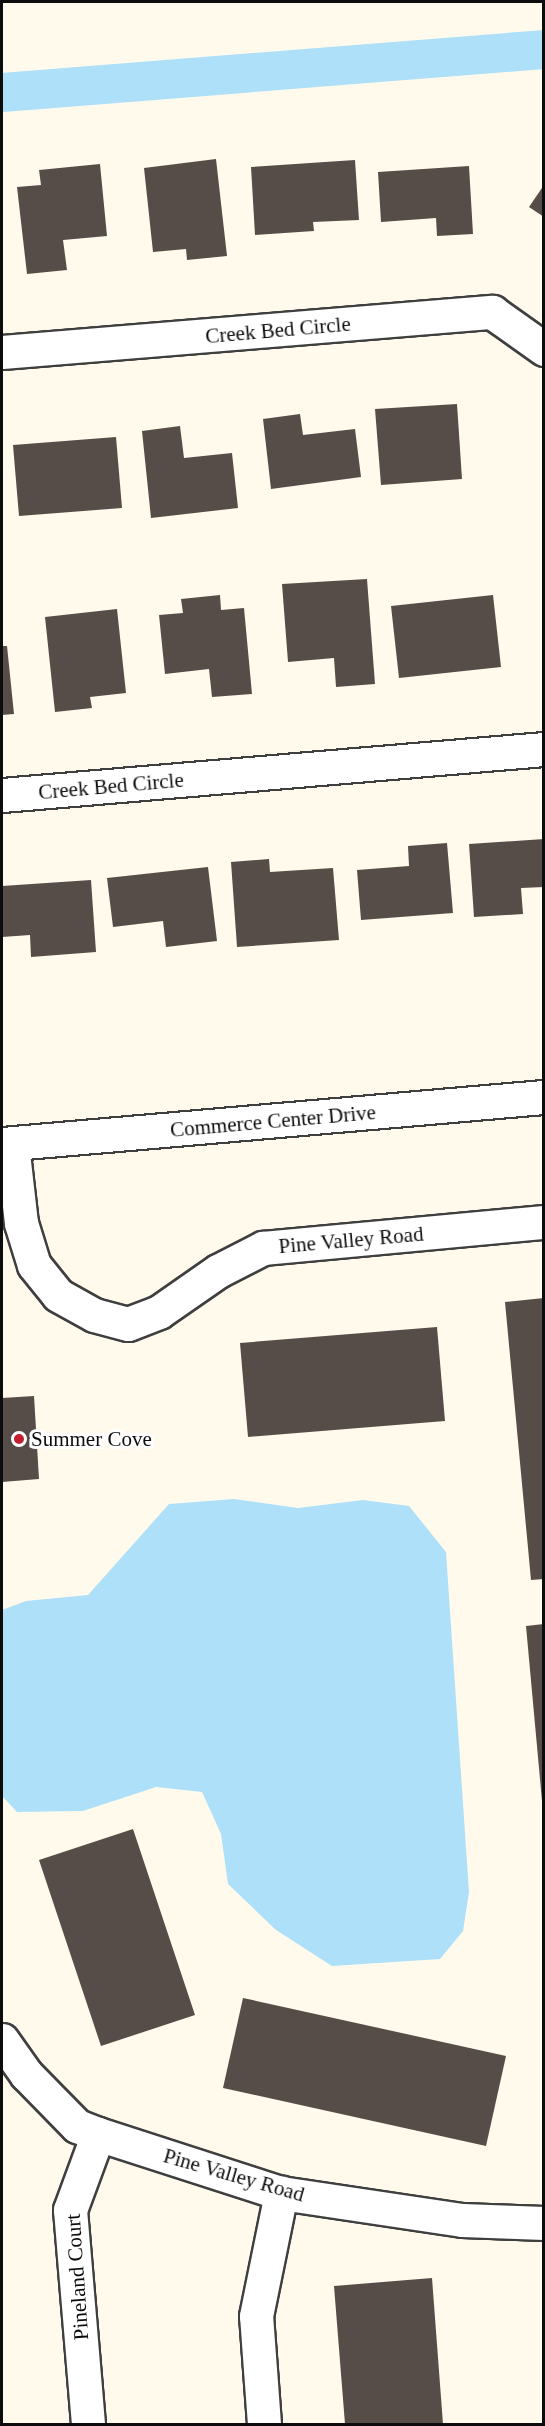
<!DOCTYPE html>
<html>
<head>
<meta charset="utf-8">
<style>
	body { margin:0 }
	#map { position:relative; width:545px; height:2426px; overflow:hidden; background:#fffaec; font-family:"Times New Roman",serif }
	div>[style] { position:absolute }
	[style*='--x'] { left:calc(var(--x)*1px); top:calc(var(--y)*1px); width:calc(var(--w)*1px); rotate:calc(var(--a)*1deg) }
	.water>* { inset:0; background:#aee1f9 }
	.canal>* { height:39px; margin:-19.5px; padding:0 19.5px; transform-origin:19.5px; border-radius:19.5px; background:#aee1f9 }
	.building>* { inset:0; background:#564d48 }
	.roads { filter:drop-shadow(2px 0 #3f3f3f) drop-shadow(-2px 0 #3f3f3f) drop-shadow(0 2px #3f3f3f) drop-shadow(0 -2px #3f3f3f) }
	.minor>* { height:33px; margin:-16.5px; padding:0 16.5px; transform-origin:16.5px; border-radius:16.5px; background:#fff }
	.dots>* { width:16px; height:16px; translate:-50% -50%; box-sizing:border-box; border:3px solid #fff; border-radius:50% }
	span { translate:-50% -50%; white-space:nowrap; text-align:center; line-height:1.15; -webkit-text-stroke:6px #fff; paint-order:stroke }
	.street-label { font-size:21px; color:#0c0c0c }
	.poi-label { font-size:21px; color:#0c0c0c }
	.left { translate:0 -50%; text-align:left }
	.frame { position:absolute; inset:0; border:3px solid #0c0c0c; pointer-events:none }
</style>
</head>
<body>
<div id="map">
	<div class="water">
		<i style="clip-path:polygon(234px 1499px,298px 1508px,363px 1500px,409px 1506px,446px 1552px,469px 1892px,463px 1931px,440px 1959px,332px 1966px,276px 1930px,228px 1884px,221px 1834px,202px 1792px,156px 1787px,83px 1811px,17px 1812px,2px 1796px,2px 1610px,26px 1601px,88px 1595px,169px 1504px)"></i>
	</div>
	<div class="canal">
		<i style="--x:2;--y:92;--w:544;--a:-4.54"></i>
	</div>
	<div class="building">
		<i style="clip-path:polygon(216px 159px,227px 256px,187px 260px,186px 249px,153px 252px,144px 168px)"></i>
		<i style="clip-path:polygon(355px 160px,359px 220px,313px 222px,314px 231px,255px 235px,251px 167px)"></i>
		<i style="clip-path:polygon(100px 164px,107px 236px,63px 240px,67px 270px,27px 274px,17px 187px,41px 185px,39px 170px)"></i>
		<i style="clip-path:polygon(469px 166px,473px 234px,437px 236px,436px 218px,381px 222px,378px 172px)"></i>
		<i style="clip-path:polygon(544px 185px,544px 217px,529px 207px)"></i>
		<i style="clip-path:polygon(457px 404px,462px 479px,381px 485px,375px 409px)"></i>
		<i style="clip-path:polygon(300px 414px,303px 435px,355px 429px,361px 477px,271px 489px,263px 419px)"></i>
		<i style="clip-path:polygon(180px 426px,184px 458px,232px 453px,238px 508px,151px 518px,142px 431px)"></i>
		<i style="clip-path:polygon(116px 437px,122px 508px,19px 516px,13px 445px)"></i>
		<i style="clip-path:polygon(367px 579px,375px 684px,336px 687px,334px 658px,288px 662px,282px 584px)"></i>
		<i style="clip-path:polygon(220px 595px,221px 610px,244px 608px,252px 694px,212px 697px,209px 669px,165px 674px,159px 615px,183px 613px,181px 599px)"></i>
		<i style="clip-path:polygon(493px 595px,501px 667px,399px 678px,391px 606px)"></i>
		<i style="clip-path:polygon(117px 609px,126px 693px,90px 697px,92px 708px,55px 712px,45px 617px)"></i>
		<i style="clip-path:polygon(2px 646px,7px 646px,14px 714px,2px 715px)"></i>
		<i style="clip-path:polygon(544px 839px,544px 887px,521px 888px,523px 914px,474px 917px,469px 844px)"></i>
		<i style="clip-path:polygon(447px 843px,453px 913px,361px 920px,357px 870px,409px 866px,408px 846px)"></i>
		<i style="clip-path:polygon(269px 859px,270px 872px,333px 868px,339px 940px,237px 947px,231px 862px)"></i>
		<i style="clip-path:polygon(208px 867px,217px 941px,166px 947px,163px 921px,113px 927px,107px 878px)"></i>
		<i style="clip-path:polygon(91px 880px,96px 952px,31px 957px,30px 935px,2px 937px,2px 886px)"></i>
		<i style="clip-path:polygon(544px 1298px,544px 1579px,531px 1580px,505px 1302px)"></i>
		<i style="clip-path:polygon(437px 1327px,445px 1421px,248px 1437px,240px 1343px)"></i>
		<i style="clip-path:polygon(34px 1396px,39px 1479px,2px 1482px,2px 1398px)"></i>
		<i style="clip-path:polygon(544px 1624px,544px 1801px,542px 1801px,526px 1626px)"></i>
		<i style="clip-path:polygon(133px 1829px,195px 2015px,101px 2046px,39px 1860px)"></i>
		<i style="clip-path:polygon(243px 1998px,506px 2056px,486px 2146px,223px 2088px)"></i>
		<i style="clip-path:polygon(432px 2278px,443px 2424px,345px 2424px,334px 2286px)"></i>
	</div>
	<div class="roads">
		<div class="minor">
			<i style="--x:2;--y:352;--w:492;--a:-4.7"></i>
			<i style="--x:492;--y:312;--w:64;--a:35.4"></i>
			<i style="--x:2;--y:795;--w:544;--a:-4.85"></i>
			<i style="--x:2;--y:1144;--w:544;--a:-4.96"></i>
			<i style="--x:12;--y:1144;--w:80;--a:83.5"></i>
			<i style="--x:21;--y:1223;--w:44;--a:72.8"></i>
			<i style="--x:34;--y:1265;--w:38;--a:51"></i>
			<i style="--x:58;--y:1295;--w:41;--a:29.1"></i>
			<i style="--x:94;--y:1315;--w:35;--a:15"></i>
			<i style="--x:128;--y:1324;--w:33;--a:-21"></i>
			<i style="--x:159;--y:1312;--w:72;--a:-34.8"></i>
			<i style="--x:218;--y:1271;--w:51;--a:-27.1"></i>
			<i style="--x:263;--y:1248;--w:282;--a:-5.3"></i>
			<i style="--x:2;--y:2040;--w:42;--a:54.8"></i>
			<i style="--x:26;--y:2074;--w:73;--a:45.6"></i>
			<i style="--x:77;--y:2126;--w:22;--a:21"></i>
			<i style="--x:98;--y:2134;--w:192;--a:17.9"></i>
			<i style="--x:281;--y:2193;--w:183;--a:8.5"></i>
			<i style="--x:462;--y:2220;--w:82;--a:2.1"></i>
			<i style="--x:88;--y:2424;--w:215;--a:-94.8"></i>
			<i style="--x:70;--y:2210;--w:81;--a:-69.8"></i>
			<i style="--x:264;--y:2424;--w:108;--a:-94.2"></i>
			<i style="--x:256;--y:2316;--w:126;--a:-78.5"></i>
		</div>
	</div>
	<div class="dots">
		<i style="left:19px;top:1439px;background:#c31e2f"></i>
	</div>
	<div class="street-label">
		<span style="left:278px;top:330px;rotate:-5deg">Creek Bed Circle</span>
		<span style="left:111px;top:786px;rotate:-5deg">Creek Bed Circle</span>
		<span style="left:273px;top:1121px;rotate:-5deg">Commerce Center Drive</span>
		<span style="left:351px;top:1240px;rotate:-5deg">Pine Valley Road</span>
		<span style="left:234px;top:2175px;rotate:16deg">Pine Valley Road</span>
		<span style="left:77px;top:2277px;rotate:-94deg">Pineland Court</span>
	</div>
	<div class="poi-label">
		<span class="left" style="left:31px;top:1439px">Summer Cove</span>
	</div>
	<div class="frame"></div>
</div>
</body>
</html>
